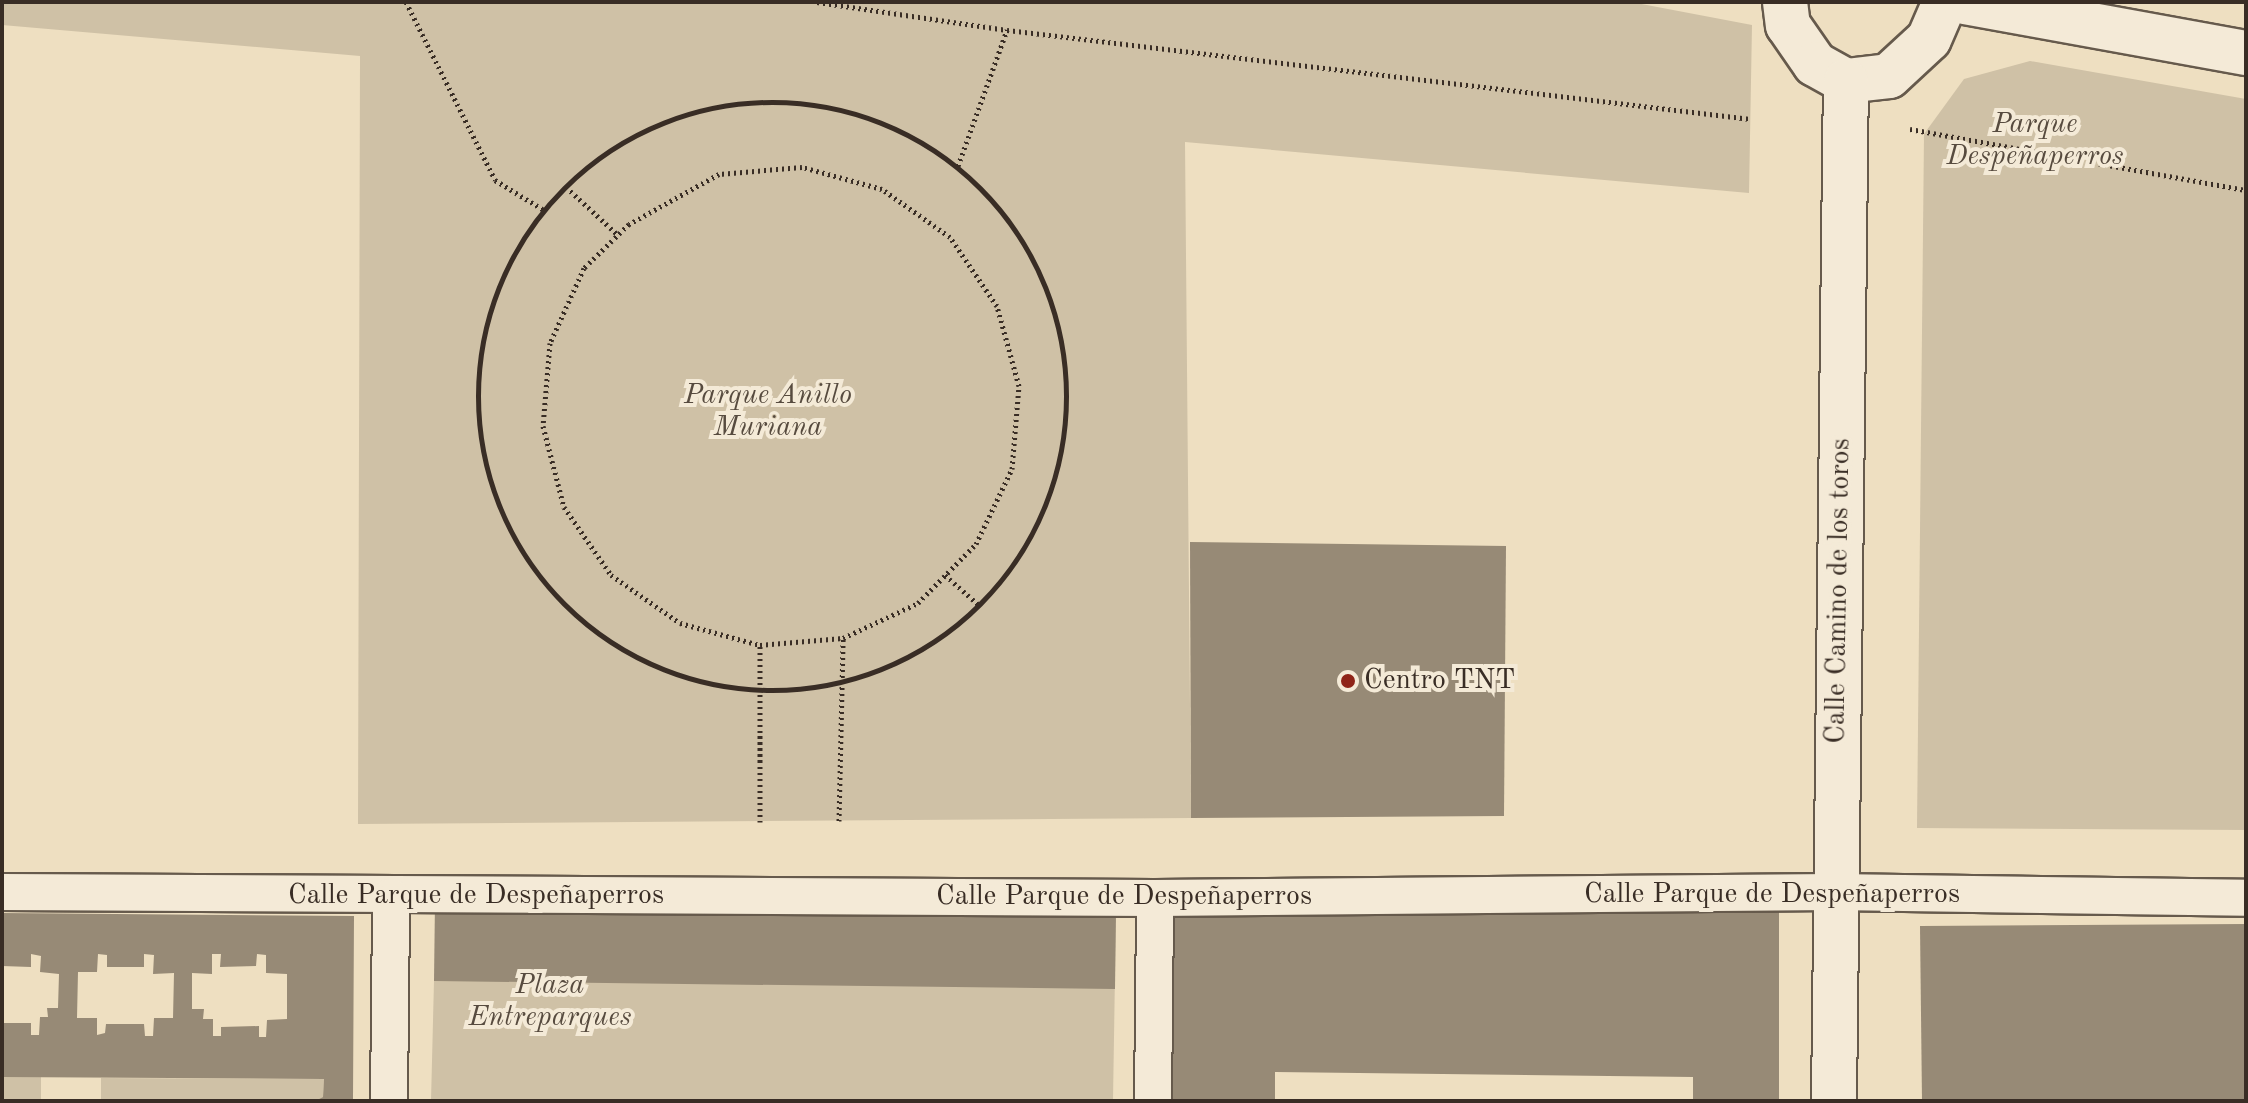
<!DOCTYPE html>
<html>
<head>
<meta charset="utf-8">
<style>
	body { margin:0 }
	#map { position:relative; width:2248px; height:1103px; overflow:hidden; background:#eedfc1; font-family:"Old Standard TT",serif }
	div>[style] { position:absolute }
	[style*='--x'] { left:calc(var(--x)*1px); top:calc(var(--y)*1px); width:calc(var(--w)*1px); rotate:calc(var(--a)*1deg) }
	.green>* { inset:0; background:#cfc1a6 }
	.building>* { inset:0; background:#978a76 }
	.path>* { height:5px; margin-top:-2.5px; transform-origin:0; background:repeating-linear-gradient(90deg,#392d25 0 2px,transparent 0 6px) }
	.path>.ring { margin:-2.5px; padding:0; box-sizing:content-box; background:none; border:5px solid #392d25; border-radius:50% }
	.roads { filter:drop-shadow(2px 0 #665a4c) drop-shadow(-2px 0 #665a4c) drop-shadow(0 2px #665a4c) drop-shadow(0 -2px #665a4c) }
	.street>* { height:36px; margin:-18px; padding:0 18px; transform-origin:18px; border-radius:18px; background:#f4ead7 }
	.secondary>* { height:44px; margin:-22px; padding:0 22px; transform-origin:22px; border-radius:22px; background:#f4ead7 }
	.dots>* { width:22px; height:22px; translate:-50% -50%; box-sizing:border-box; border:4px solid #f4ead7; border-radius:50% }
	span { translate:-50% -50%; white-space:nowrap; text-align:center; line-height:1.15; -webkit-text-stroke:8px #f4ead7; paint-order:stroke }
	.park-label { font-size:28px; color:#574b3f; font-style:italic }
	.street-label { font-size:28px; color:#392d25 }
	.poi-label { font-size:28px; color:#392d25 }
	.left { translate:0 -50%; text-align:left }
	.frame { position:absolute; inset:0; border:4px solid #392d25; pointer-events:none }
</style>
</head>
<body>
<div id="map">
	<div class="green">
		<i style="clip-path:polygon(2px 2px,1631px 2px,1752px 25px,1749px 193px,1185px 142px,1191px 818px,358px 824px,360px 56px,2px 25px)"></i>
		<i style="clip-path:polygon(2030px 61px,2246px 99px,2246px 830px,1917px 828px,1924px 134px,1964px 79px)"></i>
		<i style="clip-path:polygon(1116px 910px,1113px 1101px,431px 1101px,434px 981px)"></i>
		<i style="clip-path:polygon(2px 1077px,41px 1077px,41px 1101px,2px 1101px)"></i>
		<i style="clip-path:polygon(101px 1078px,324px 1079px,323px 1097px,315px 1101px,101px 1101px)"></i>
	</div>
	<div class="building">
		<i style="clip-path:polygon(1190px 542px,1506px 546px,1504px 816px,1191px 818px)"></i>
		<i style="clip-path:polygon(435px 901px,1116px 910px,1115px 989px,434px 981px)"></i>
		<i style="clip-path:polygon(1164px 903px,1779px 905px,1779px 1101px,1693px 1101px,1693px 1077px,1275px 1072px,1275px 1101px,1164px 1101px)"></i>
		<i style="clip-path:polygon(evenodd,2px 913px,354px 916px,353px 1101px,315px 1101px,323px 1097px,324px 1079px,2px 1077px,2px 1023px,31px 1023px,31px 1035px,39px 1035px,40px 1017px,48px 1017px,47px 1008px,58px 1008px,59px 974px,40px 972px,41px 956px,31px 954px,31px 967px,2px 966px,2px 913px,98px 954px,107px 955px,107px 967px,144px 967px,144px 954px,154px 955px,153px 974px,174px 973px,173px 1018px,154px 1018px,153px 1036px,145px 1036px,144px 1024px,106px 1024px,105px 1033px,97px 1035px,97px 1018px,77px 1018px,78px 972px,97px 972px,98px 954px,2px 913px,212px 954px,221px 954px,220px 967px,256px 966px,257px 954px,266px 955px,266px 973px,287px 974px,287px 1019px,267px 1020px,266px 1037px,259px 1037px,259px 1026px,221px 1027px,221px 1036px,213px 1036px,213px 1019px,203px 1019px,204px 1009px,192px 1009px,192px 973px,212px 974px,212px 954px)"></i>
		<i style="clip-path:polygon(2246px 924px,2246px 1101px,1922px 1101px,1920px 926px)"></i>
	</div>
	<div class="path">
		<i style="--x:406;--y:2;--w:199;--a:63.4"></i>
		<i style="--x:495;--y:180;--w:57;--a:31.5"></i>
		<i style="--x:817;--y:2;--w:192;--a:8.4"></i>
		<i style="--x:1007;--y:30;--w:749;--a:6.82"></i>
		<i class="ring" style="left:478px;top:102px;width:583px;height:583px"></i>
		<i style="--x:1910;--y:129;--w:341;--a:10.3"></i>
		<i style="--x:958;--y:166;--w:145;--a:-70.2"></i>
		<i style="--x:566;--y:187;--w:71;--a:42.7"></i>
		<i style="--x:945;--y:575;--w:47;--a:41.5"></i>
		<i style="--x:839;--y:821;--w:183;--a:-88.7"></i>
		<i style="--x:843;--y:638;--w:83;--a:-25"></i>
		<i style="--x:918;--y:603;--w:83;--a:-45.5"></i>
		<i style="--x:976;--y:544;--w:83;--a:-64.4"></i>
		<i style="--x:1012;--y:469;--w:83;--a:-85.2"></i>
		<i style="--x:1019;--y:386;--w:83;--a:-105.4"></i>
		<i style="--x:997;--y:306;--w:83;--a:-124.3"></i>
		<i style="--x:950;--y:237;--w:83;--a:-144.8"></i>
		<i style="--x:882;--y:189;--w:83;--a:-164.6"></i>
		<i style="--x:802;--y:167;--w:83;--a:175.2"></i>
		<i style="--x:719;--y:174;--w:103;--a:150.9"></i>
		<i style="--x:629;--y:224;--w:63;--a:135.6"></i>
		<i style="--x:584;--y:268;--w:82;--a:114.4"></i>
		<i style="--x:550;--y:343;--w:83;--a:94.8"></i>
		<i style="--x:543;--y:426;--w:84;--a:75.5"></i>
		<i style="--x:564;--y:507;--w:83;--a:55.3"></i>
		<i style="--x:611;--y:575;--w:84;--a:34.8"></i>
		<i style="--x:680;--y:623;--w:83;--a:15.4"></i>
		<i style="--x:760;--y:645;--w:83;--a:-4.8"></i>
		<i style="--x:760;--y:822;--w:177;--a:-90"></i>
	</div>
	<div class="roads">
		<div class="street">
			<i style="--x:2;--y:892;--w:1153;--a:0.3"></i>
			<i style="--x:1155;--y:898;--w:679;--a:-0.51"></i>
			<i style="--x:1834;--y:892;--w:412;--a:0.8"></i>
			<i style="--x:389;--y:1101;--w:204;--a:-89.4"></i>
			<i style="--x:1153;--y:1101;--w:203;--a:-89.4"></i>
		</div>
		<div class="secondary">
			<i style="--x:1785;--y:2;--w:23;--a:83"></i>
			<i style="--x:1788;--y:25;--w:47;--a:55.3"></i>
			<i style="--x:1815;--y:64;--w:35;--a:29"></i>
			<i style="--x:1846;--y:81;--w:43;--a:-6.6"></i>
			<i style="--x:1889;--y:76;--w:54;--a:-42.8"></i>
			<i style="--x:1929;--y:39;--w:40;--a:-66.6"></i>
			<i style="--x:1965;--y:2;--w:286;--a:10.3"></i>
			<i style="--x:1834;--y:1101;--w:1020;--a:-89.33"></i>
		</div>
	</div>
	<div class="dots">
		<i style="left:1348px;top:681px;background:#8f2418"></i>
	</div>
	<div class="park-label">
		<span style="left:2035px;top:141px">Parque<br>Despeñaperros</span>
		<span style="left:768px;top:412px">Parque Anillo<br>Muriana</span>
		<span style="left:550px;top:1002px">Plaza<br>Entreparques</span>
	</div>
	<div class="street-label">
		<span style="left:1839px;top:591px;rotate:-89deg">Calle Camino de los toros</span>
		<span style="left:1772px;top:895px">Calle Parque de Despeñaperros</span>
		<span style="left:476px;top:896px">Calle Parque de Despeñaperros</span>
		<span style="left:1124px;top:897px">Calle Parque de Despeñaperros</span>
	</div>
	<div class="poi-label">
		<span class="left" style="left:1364px;top:681px">Centro TNT</span>
	</div>
	<div class="frame"></div>
</div>
</body>
</html>
